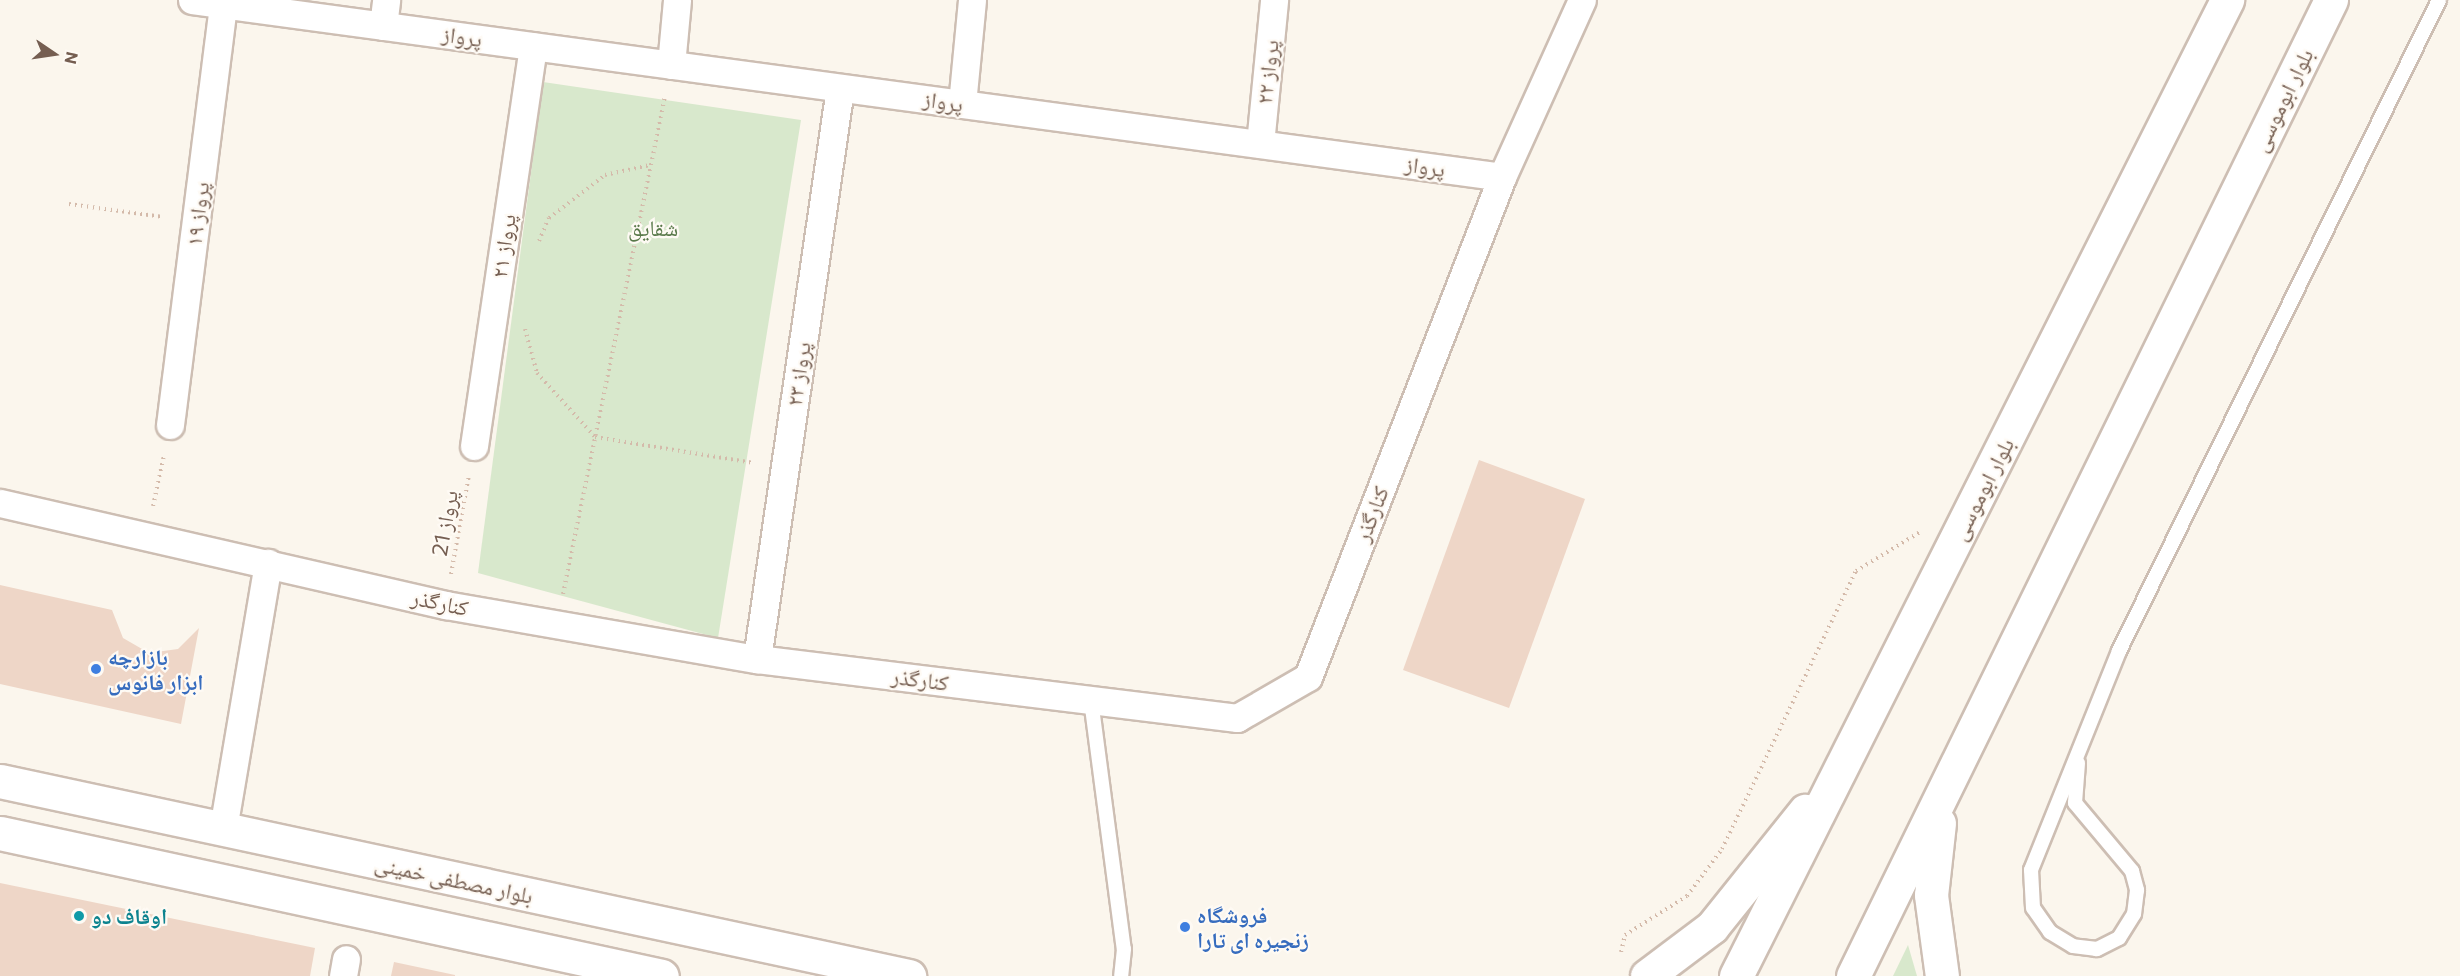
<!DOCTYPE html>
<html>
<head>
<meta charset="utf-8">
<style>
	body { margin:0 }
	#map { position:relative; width:2460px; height:976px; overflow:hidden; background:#fbf6ed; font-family:Commissioner,"Noto Naskh Arabic",sans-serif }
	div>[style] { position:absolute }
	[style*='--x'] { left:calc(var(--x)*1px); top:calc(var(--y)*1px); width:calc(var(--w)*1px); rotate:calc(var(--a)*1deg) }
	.green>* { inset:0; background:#d8e8cc }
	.building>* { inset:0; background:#eed6c7 }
	.path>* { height:4px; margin-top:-2px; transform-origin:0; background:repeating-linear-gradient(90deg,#d4baaa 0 1.5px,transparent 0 6px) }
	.roads { filter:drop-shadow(2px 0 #cdbeb3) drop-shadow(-2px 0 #cdbeb3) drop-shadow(0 2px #cdbeb3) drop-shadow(0 -2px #cdbeb3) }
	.service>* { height:14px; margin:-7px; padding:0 7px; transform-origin:7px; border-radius:7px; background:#fff }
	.minor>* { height:27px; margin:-13.5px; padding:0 13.5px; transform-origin:13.5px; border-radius:13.5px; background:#fff }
	.secondary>* { height:33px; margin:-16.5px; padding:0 16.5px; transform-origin:16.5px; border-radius:16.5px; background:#fff }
	.dots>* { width:16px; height:16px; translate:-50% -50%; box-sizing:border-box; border:3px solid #fefaf4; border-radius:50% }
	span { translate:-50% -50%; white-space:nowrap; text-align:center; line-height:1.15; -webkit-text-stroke:4.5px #fefaf4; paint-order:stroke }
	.street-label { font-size:22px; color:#755e51 }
	.park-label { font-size:22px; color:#59794a }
	.shop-label { font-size:22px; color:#366cbe; font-weight:700 }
	.left { translate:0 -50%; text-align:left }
	.culture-label { font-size:22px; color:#0d838f; font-weight:700 }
	.north { position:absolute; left:24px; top:24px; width:60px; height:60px; -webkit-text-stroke:4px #fefaf4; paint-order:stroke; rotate:103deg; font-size:16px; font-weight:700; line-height:24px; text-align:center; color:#755e51 }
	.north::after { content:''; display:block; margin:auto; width:21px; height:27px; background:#755e51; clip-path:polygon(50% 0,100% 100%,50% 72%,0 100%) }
</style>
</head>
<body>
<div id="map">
	<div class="green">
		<i style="clip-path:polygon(543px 82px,801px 120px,718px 638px,478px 573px)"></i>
		<i style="clip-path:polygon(1908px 945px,1917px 976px,1893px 976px)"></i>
	</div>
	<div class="building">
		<i style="clip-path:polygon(1479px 460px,1585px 499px,1509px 708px,1403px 670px)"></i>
		<i style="clip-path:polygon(0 585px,112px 610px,123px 638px,149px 653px,178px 649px,199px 628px,181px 724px,0 684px)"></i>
		<i style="clip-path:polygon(0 883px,315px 948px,310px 976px,0 976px)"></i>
		<i style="clip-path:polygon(394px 962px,455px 975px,455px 976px,391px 976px)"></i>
	</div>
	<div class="path">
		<i style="--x:69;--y:204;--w:95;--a:7.9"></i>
		<i style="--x:539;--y:241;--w:25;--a:-67"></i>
		<i style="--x:549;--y:218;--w:71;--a:-37.5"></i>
		<i style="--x:605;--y:175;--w:46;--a:-12.5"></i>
		<i style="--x:525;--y:329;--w:46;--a:74.7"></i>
		<i style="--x:537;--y:373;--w:86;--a:47.8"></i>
		<i style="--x:595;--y:437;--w:161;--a:9.3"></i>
		<i style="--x:153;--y:506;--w:52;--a:-77.8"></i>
		<i style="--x:451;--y:574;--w:101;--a:-79.7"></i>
		<i style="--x:563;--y:594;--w:508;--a:-78.42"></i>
		<i style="--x:1621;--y:952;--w:17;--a:-77"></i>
		<i style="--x:1625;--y:935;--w:73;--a:-32.2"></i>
		<i style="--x:1687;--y:896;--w:59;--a:-53.3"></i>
		<i style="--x:1722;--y:849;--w:309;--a:-64.3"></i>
		<i style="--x:1856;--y:571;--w:75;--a:-31.4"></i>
	</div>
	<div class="roads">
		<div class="service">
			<i style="--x:1091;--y:700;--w:251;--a:82.5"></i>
			<i style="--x:1124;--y:949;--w:27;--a:96"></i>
			<i style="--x:2078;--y:763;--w:40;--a:94.3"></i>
			<i style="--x:2075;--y:803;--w:89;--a:50"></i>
			<i style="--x:2132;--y:871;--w:20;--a:75"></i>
			<i style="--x:2137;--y:890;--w:24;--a:97"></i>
			<i style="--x:2134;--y:914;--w:28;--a:122"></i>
			<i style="--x:2119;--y:938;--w:25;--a:153"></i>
			<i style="--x:2097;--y:949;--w:24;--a:-173"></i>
			<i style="--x:2073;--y:946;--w:27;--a:-149"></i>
			<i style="--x:2050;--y:932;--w:29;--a:-125"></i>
			<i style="--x:2033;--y:908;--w:38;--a:-93"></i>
			<i style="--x:2031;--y:870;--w:236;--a:-68.1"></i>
			<i style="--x:2119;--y:651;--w:725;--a:-63.82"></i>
		</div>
		<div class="minor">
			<i style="--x:192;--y:0;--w:1322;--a:7.69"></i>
			<i style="--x:1502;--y:177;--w:194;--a:-65.7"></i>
			<i style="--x:383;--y:26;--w:26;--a:-83"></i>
			<i style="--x:671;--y:65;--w:65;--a:-84.7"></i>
			<i style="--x:962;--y:104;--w:104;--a:-84.5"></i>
			<i style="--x:1260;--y:144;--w:145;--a:-84.4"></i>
			<i style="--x:170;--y:425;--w:424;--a:-82.8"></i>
			<i style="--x:474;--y:446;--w:404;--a:-81.6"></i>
			<i style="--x:0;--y:503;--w:458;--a:12.9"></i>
			<i style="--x:446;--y:605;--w:316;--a:9.9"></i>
			<i style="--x:757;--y:659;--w:484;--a:7"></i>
			<i style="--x:1237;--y:718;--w:82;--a:-30"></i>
			<i style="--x:1308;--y:677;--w:536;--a:-68.79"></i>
			<i style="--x:757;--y:659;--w:577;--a:-81.73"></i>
			<i style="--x:223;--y:829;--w:270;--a:-80.4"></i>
			<i style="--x:343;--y:976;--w:17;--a:-80"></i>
		</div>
		<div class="secondary">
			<i style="--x:0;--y:781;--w:930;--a:12.11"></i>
			<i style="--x:1939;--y:823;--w:72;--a:96.3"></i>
			<i style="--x:1931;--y:895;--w:82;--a:82.3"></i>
			<i style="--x:0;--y:833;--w:677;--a:12.19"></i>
			<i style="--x:1647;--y:976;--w:81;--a:-37"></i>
			<i style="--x:1712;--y:927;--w:149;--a:-51.3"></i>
			<i style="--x:1736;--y:976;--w:1093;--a:-63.29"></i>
			<i style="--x:1853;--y:976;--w:1087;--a:-63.91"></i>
		</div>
	</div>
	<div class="dots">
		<i style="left:96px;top:669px;background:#3f7fe0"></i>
		<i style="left:79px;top:916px;background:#0f9aa8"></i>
		<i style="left:1185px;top:927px;background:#3f7fe0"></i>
	</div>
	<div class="street-label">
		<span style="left:462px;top:36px;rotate:8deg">پرواز</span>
		<span style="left:1267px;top:72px;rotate:-84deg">پرواز ۲۲</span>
		<span style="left:2282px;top:100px;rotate:-64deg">بلوار ابوموسی</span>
		<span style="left:943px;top:101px;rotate:8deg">پرواز</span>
		<span style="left:1425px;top:166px;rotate:8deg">پرواز</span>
		<span style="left:197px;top:214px;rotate:-83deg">پرواز ۱۹</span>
		<span style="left:503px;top:246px;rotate:-82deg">پرواز ۲۱</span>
		<span style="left:798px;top:374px;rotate:-82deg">پرواز ۲۳</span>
		<span style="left:1982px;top:489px;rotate:-63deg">بلوار ابوموسی</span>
		<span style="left:1371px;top:514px;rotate:-69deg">کنارگذر</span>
		<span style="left:444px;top:523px;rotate:-80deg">پرواز 21</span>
		<span style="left:440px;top:602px;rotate:12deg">کنارگذر</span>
		<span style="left:920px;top:679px;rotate:7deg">کنارگذر</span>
		<span style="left:454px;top:879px;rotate:12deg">بلوار مصطفی خمینی</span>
	</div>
	<div class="park-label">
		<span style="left:653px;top:228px">شقایق</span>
	</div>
	<div class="shop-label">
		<span class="left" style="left:108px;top:669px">بازارچه<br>ابزار فانوس</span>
		<span class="left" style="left:1197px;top:927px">فروشگاه<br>زنجیره ای تارا</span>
	</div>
	<div class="culture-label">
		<span class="left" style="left:91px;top:916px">اوقاف دو</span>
	</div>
	<div class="north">N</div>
</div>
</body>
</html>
